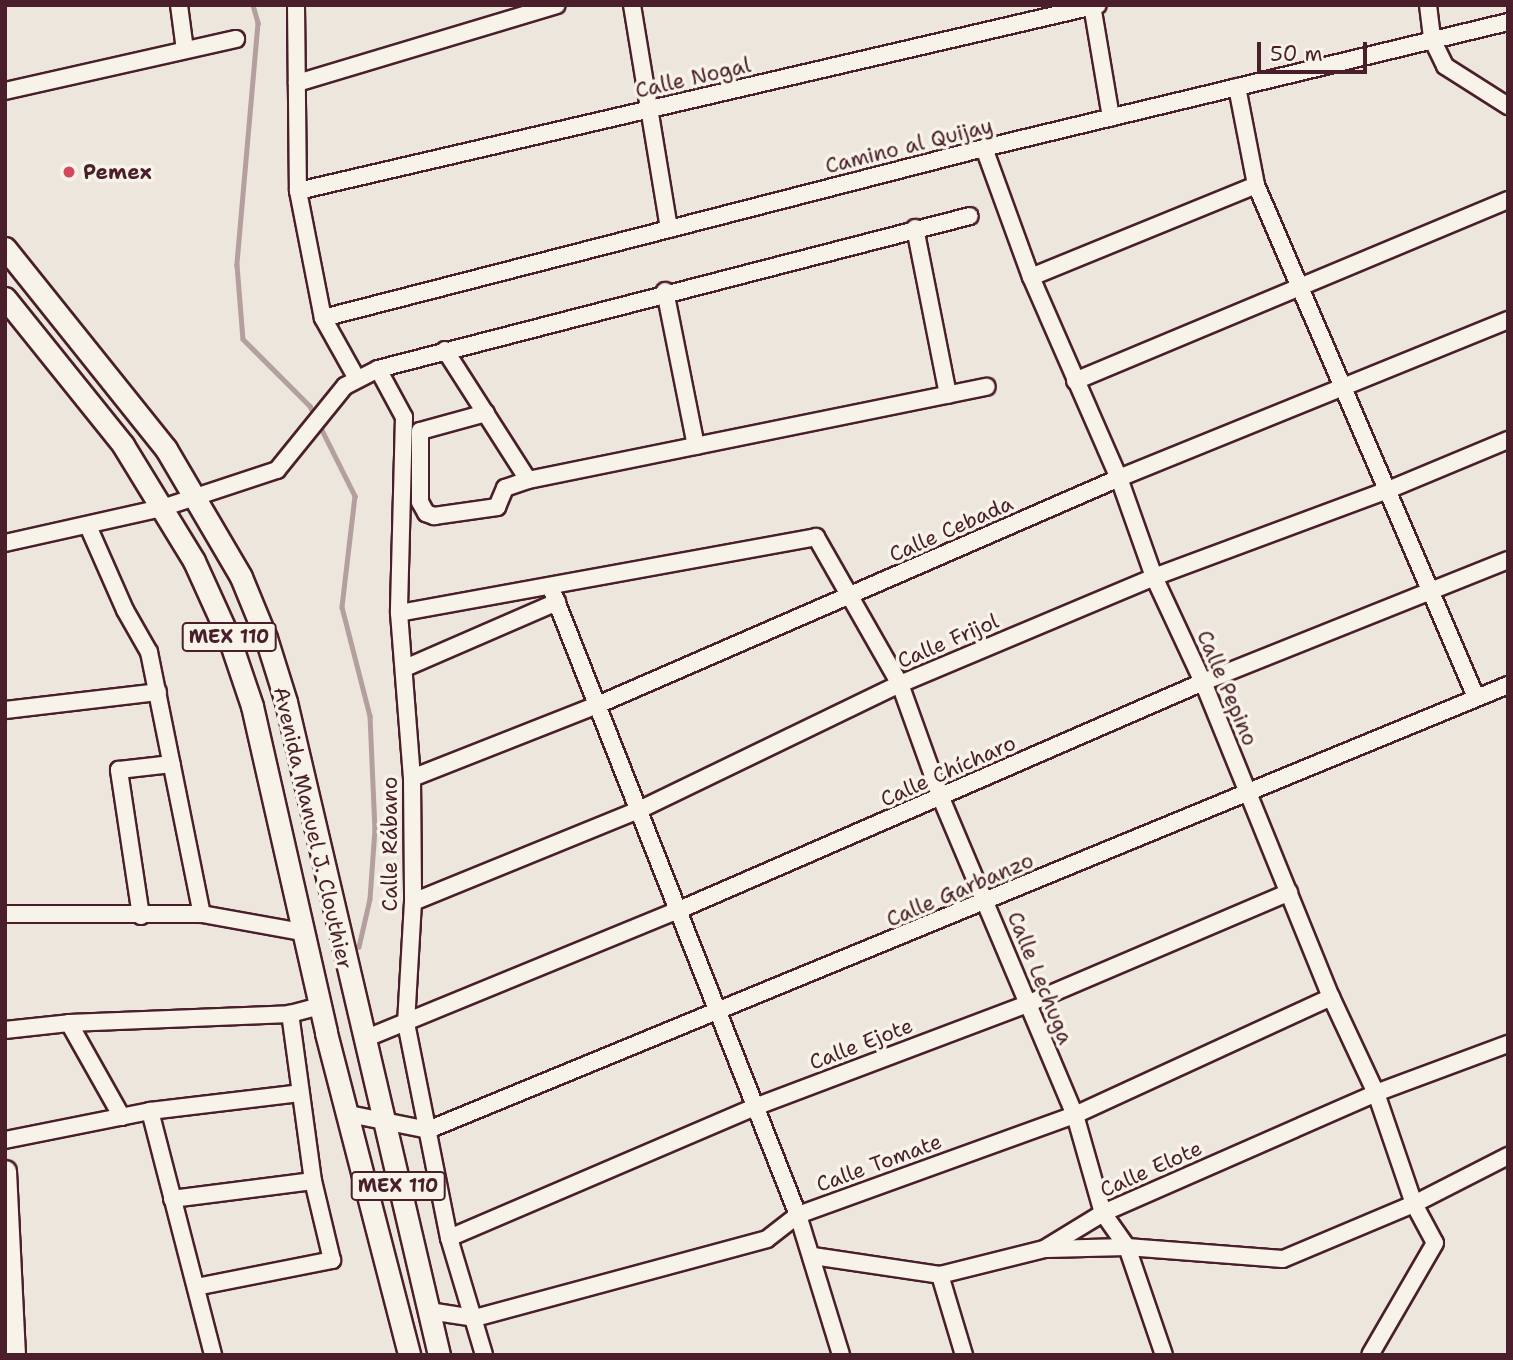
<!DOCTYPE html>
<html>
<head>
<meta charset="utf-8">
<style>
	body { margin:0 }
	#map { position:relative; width:1513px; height:1360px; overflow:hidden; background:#ece6dd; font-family:"Shantell Sans",sans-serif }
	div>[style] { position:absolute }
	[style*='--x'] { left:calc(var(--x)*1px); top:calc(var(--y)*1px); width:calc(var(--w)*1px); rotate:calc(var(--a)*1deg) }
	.stream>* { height:4.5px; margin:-2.25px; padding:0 2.25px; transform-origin:2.25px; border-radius:2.25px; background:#b39f9d }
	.roads { filter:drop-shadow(2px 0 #4a1f2b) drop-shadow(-2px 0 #4a1f2b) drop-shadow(0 2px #4a1f2b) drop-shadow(0 -2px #4a1f2b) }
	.minor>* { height:16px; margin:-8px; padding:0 8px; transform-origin:8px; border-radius:8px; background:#f7f3e8 }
	.major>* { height:21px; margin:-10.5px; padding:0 10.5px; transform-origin:10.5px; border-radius:10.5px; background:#f7f3e8 }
	.dots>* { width:19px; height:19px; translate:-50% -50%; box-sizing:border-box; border:4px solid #f7f3e8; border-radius:50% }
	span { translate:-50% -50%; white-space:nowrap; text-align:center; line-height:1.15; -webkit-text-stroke:7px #f7f3e8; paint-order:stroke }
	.shield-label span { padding:2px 5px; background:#f7f3e8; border:2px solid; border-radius:5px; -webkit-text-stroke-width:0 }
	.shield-label { font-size:19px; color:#4a1f2b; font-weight:700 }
	.street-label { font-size:21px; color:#4a1f2b }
	.poi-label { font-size:21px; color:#4a1f2b; font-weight:700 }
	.left { translate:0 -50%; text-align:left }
	.frame { position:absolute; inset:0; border:7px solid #4a1f2b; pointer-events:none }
	.scale { position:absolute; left:1257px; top:42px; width:110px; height:32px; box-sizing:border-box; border:4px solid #4a1f2b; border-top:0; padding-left:9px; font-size:21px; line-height:24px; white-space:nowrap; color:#4a1f2b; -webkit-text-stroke:5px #f7f3e8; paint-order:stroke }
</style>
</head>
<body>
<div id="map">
	<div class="stream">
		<i style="--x:253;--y:5;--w:19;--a:74"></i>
		<i style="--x:258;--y:23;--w:243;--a:95"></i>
		<i style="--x:237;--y:265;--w:74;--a:85.4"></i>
		<i style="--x:243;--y:339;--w:95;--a:45"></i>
		<i style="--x:310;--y:406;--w:101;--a:63.4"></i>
		<i style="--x:355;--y:496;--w:112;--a:96.7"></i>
		<i style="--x:342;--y:607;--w:113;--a:75.6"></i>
		<i style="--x:370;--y:716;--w:113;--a:87.5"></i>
		<i style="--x:375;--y:829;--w:70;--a:94.1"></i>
		<i style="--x:370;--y:899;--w:49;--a:102.9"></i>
	</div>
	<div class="roads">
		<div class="minor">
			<i style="--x:179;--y:5;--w:45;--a:82.4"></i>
			<i style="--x:296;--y:5;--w:186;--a:89.4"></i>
			<i style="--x:298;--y:191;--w:129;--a:78.9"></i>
			<i style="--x:323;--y:318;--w:68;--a:60.8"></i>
			<i style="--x:632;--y:5;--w:227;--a:80.6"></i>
			<i style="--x:1092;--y:5;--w:114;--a:80.4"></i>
			<i style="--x:1428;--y:5;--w:34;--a:83"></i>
			<i style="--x:1432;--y:39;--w:30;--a:64"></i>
			<i style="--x:1445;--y:66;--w:75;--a:32.4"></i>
			<i style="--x:297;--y:83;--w:271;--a:-16.7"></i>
			<i style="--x:1237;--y:87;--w:100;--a:79"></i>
			<i style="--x:1256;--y:185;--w:557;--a:66.75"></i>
			<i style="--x:5;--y:91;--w:237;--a:-12.7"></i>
			<i style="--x:984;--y:148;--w:137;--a:70"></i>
			<i style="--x:1031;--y:277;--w:219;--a:66.4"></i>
			<i style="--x:1119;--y:478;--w:105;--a:70.5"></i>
			<i style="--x:1154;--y:577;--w:116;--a:65"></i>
			<i style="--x:1203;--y:682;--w:340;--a:67.9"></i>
			<i style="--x:1331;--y:997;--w:106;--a:64.9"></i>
			<i style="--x:1376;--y:1093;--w:117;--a:71.1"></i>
			<i style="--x:1414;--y:1204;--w:44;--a:61.7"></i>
			<i style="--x:1435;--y:1243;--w:129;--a:120.1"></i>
			<i style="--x:298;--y:191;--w:821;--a:-13.09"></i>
			<i style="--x:915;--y:228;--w:170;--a:78.8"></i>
			<i style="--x:1031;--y:277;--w:243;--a:-22.2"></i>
			<i style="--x:665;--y:291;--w:158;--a:78.7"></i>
			<i style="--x:323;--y:318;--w:683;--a:-14.42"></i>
			<i style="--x:984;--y:148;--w:539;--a:-13.52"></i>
			<i style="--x:445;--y:350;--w:154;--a:57.4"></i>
			<i style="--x:378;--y:369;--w:55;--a:61.6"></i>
			<i style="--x:404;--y:417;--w:196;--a:91.5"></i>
			<i style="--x:399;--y:613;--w:166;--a:85.5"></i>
			<i style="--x:412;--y:778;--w:124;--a:89.5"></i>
			<i style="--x:413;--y:902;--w:121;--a:93.3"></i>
			<i style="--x:406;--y:1023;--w:219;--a:78.7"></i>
			<i style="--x:449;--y:1238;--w:122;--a:73.3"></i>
			<i style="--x:1075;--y:381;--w:469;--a:-22.7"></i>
			<i style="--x:486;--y:413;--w:68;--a:164.7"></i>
			<i style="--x:420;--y:431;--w:71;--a:90"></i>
			<i style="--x:420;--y:502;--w:13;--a:61"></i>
			<i style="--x:426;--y:513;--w:9;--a:21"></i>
			<i style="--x:434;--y:516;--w:64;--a:-8.1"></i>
			<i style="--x:497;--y:507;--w:21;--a:-67"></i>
			<i style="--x:505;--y:488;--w:24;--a:-19"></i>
			<i style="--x:528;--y:480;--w:468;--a:-11.5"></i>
			<i style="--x:88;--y:526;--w:92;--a:66.2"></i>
			<i style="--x:125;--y:610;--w:48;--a:60.3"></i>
			<i style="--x:149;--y:652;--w:267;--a:78.6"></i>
			<i style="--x:5;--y:543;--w:161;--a:-12.6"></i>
			<i style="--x:162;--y:508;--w:121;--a:-18.3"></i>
			<i style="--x:277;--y:470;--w:108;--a:-51"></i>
			<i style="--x:345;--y:386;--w:37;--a:-27"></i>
			<i style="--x:378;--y:369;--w:611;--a:-14.49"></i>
			<i style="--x:551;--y:588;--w:674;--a:68.5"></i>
			<i style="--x:798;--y:1215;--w:146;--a:72.9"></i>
			<i style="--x:399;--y:613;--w:424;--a:-10.3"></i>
			<i style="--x:816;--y:537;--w:169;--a:60.3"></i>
			<i style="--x:900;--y:684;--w:121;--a:70.2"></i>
			<i style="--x:941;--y:798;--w:344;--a:67.1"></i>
			<i style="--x:1075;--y:1115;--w:102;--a:74.1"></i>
			<i style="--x:1103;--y:1213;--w:42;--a:54.8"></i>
			<i style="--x:1127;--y:1247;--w:114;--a:71.1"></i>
			<i style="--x:405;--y:668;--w:166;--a:-23.5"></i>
			<i style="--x:5;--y:710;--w:154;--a:-6.7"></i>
			<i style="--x:412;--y:778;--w:197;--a:-21.5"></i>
			<i style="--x:595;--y:706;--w:571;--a:-23.51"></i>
			<i style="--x:1119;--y:478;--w:420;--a:-22.1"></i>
			<i style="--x:413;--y:902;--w:244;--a:-22.2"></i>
			<i style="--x:639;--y:810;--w:290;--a:-25.8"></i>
			<i style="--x:900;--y:684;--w:276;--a:-22.8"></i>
			<i style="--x:1154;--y:577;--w:250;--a:-20.4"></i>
			<i style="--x:1388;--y:490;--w:130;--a:-22.6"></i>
			<i style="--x:5;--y:914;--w:197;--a:0"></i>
			<i style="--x:202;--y:914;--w:102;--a:10.2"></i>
			<i style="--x:141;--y:916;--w:148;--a:-98.6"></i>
			<i style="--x:119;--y:770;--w:53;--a:-6.5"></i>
			<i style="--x:69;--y:1023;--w:108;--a:60.6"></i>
			<i style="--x:5;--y:1030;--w:64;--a:-6.2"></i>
			<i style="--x:69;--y:1023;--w:221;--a:-2.3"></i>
			<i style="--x:290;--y:1014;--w:31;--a:-15"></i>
			<i style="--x:364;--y:1039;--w:340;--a:-22.3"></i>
			<i style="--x:679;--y:910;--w:571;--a:-23.51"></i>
			<i style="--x:1203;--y:682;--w:328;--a:-21.8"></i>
			<i style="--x:150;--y:1111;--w:252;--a:75.5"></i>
			<i style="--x:349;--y:1114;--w:81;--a:11.4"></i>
			<i style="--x:428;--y:1130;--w:1168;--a:-22.39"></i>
			<i style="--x:5;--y:1140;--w:148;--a:-11.3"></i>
			<i style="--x:150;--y:1111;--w:151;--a:-6.8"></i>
			<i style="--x:172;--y:1199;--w:142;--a:-7.3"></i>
			<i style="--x:449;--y:1238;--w:333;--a:-23.2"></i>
			<i style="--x:755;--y:1107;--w:291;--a:-20.7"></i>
			<i style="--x:1027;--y:1004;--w:285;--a:-23.1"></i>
			<i style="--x:1047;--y:1249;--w:80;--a:-1.4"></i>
			<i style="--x:1127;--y:1247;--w:156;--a:4.4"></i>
			<i style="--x:1283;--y:1259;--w:142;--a:-22.8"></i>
			<i style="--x:1414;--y:1204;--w:106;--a:-27.1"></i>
			<i style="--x:813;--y:1256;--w:128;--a:8.5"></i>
			<i style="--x:940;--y:1275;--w:107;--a:-14"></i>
			<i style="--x:1044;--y:1249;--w:69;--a:-31.4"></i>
			<i style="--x:1103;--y:1213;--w:298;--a:-23.7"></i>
			<i style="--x:1376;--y:1093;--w:141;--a:-20.4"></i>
			<i style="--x:940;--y:1275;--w:84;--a:73.3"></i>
			<i style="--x:196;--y:1287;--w:139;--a:-11.2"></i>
			<i style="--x:332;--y:1260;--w:81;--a:-103.5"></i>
			<i style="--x:313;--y:1181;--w:169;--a:-97.8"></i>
			<i style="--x:429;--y:1311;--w:47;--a:8.7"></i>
			<i style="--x:475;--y:1318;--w:302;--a:-15.1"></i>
			<i style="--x:767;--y:1239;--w:39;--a:-38"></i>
			<i style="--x:798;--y:1215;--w:294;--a:-19.9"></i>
			<i style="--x:1075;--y:1115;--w:282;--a:-24.7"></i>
		</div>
		<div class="major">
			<i style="--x:5;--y:248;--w:258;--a:51.3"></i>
			<i style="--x:166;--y:449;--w:148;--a:59.6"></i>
			<i style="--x:241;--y:577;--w:66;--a:67.7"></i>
			<i style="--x:266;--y:638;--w:67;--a:72.6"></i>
			<i style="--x:286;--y:702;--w:671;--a:76.81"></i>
			<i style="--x:5;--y:298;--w:189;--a:51.2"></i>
			<i style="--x:123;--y:445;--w:136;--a:58.5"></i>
			<i style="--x:194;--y:561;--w:85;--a:65.6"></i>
			<i style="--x:229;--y:638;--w:72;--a:71.3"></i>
			<i style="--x:252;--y:706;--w:335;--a:77.2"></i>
			<i style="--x:326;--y:1033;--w:333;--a:75.5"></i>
			<i style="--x:5;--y:1171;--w:184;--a:87.2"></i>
		</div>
	</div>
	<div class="dots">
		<i style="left:69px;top:172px;background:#d1495b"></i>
	</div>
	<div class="shield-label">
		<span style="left:229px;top:637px">MEX 110</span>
		<span style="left:398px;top:1186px">MEX 110</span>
	</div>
	<div class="street-label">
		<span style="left:693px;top:78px;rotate:-13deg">Calle Nogal</span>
		<span style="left:909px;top:146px;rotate:-14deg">Camino al Quijay</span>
		<span style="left:951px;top:529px;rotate:-24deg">Calle Cebada</span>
		<span style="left:948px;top:641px;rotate:-23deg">Calle Frijol</span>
		<span style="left:1227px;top:688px;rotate:67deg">Calle Pepino</span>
		<span style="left:948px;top:771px;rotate:-24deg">Calle Chícharo</span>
		<span style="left:313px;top:828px;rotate:77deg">Avenida Manuel J. Clouthier</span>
		<span style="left:390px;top:844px;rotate:-90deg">Calle Rábano</span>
		<span style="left:960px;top:890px;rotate:-23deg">Calle Garbanzo</span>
		<span style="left:1040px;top:978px;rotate:68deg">Calle Lechuga</span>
		<span style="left:861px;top:1044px;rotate:-21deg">Calle Ejote</span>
		<span style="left:879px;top:1163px;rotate:-20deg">Calle Tomate</span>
		<span style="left:1151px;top:1169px;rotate:-24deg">Calle Elote</span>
	</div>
	<div class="poi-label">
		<span class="left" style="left:83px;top:172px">Pemex</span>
	</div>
	<div class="frame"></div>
	<div class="scale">50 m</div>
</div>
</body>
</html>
